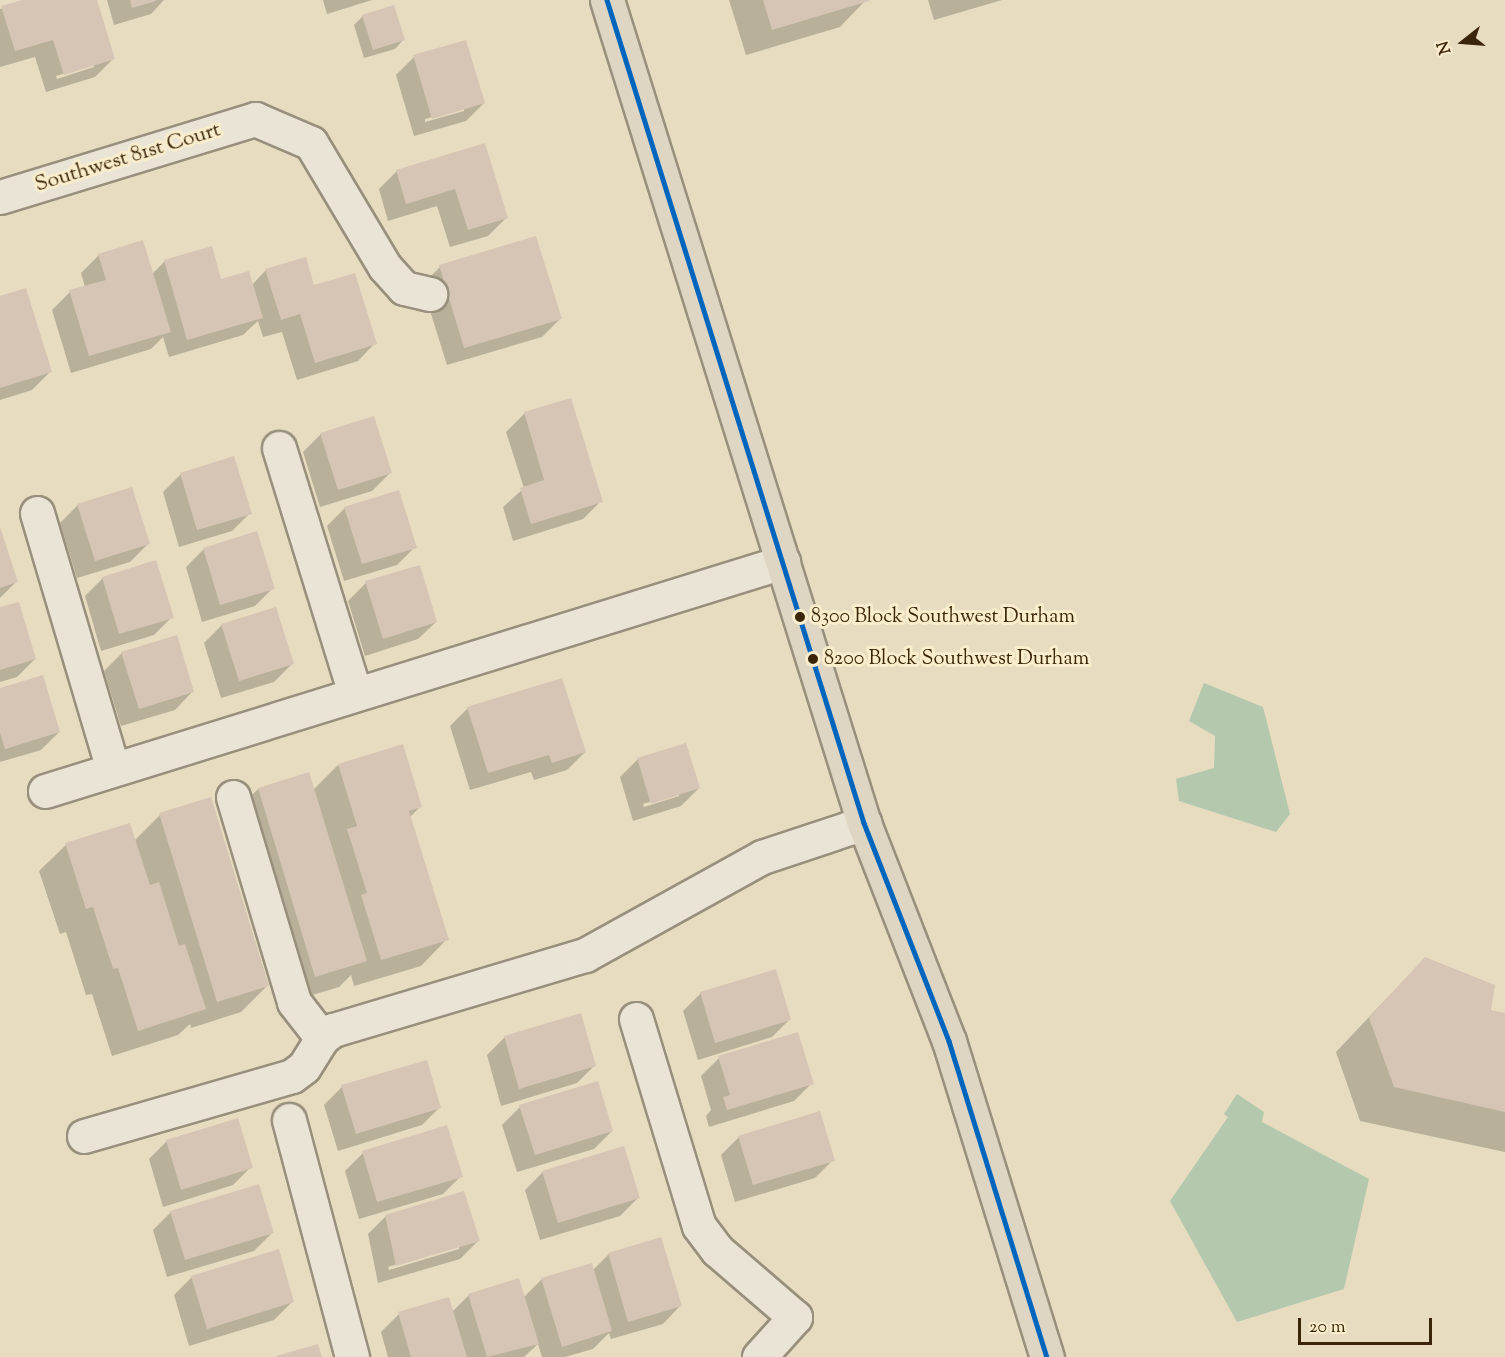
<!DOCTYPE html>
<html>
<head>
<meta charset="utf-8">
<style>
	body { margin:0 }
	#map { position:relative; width:1505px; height:1357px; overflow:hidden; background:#e7dcc0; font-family:"Sorts Mill Goudy",serif }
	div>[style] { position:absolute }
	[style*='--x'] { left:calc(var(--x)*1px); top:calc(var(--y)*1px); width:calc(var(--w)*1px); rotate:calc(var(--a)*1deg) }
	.water>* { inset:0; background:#b4c8ae }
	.shadow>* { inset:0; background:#0003 }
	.building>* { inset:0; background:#d6c5b4 }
	.roads { filter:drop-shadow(2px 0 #988f7c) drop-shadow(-2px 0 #988f7c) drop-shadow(0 2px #988f7c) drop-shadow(0 -2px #988f7c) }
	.minor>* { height:33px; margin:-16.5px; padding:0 16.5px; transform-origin:16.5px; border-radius:16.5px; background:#eae4d7 }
	.major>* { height:33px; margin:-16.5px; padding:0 16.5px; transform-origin:16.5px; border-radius:16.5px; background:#ded5c2 }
	.bus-1>* { height:4.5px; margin:-2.25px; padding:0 2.25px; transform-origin:2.25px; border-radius:2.25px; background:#0065bd }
	.dots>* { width:16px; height:16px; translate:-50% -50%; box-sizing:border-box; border:3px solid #faedcc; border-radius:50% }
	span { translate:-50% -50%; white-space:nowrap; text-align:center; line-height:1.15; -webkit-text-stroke:6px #faedcc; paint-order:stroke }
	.bus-label { font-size:20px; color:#3a2509 }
	.left { translate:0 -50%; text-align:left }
	.street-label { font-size:21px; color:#3a2509 }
	.north { position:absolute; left:1433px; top:12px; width:60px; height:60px; -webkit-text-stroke:4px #faedcc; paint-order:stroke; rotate:253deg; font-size:16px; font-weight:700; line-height:24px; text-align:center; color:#3a2509 }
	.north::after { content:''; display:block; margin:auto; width:21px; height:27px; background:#3a2509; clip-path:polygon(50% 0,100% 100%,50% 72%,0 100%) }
	.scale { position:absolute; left:1298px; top:1318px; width:134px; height:27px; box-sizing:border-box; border:3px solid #3a2509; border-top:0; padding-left:8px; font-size:18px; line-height:21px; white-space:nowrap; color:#3a2509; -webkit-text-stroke:4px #faedcc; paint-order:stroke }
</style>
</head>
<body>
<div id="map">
	<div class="water">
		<i style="clip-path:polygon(1204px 683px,1263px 707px,1290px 814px,1276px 832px,1179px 801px,1176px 779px,1214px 768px,1215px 736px,1189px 721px)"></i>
		<i style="clip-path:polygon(1237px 1094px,1264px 1112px,1262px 1122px,1369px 1179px,1344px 1289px,1237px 1322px,1170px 1201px,1228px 1117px,1224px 1114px)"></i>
	</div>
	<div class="shadow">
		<i style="clip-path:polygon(evenodd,27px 0,95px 0,113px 59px,95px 77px,46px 92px,35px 57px,0 67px,0 9px,27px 0,94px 64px,94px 67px,57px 79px,56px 76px,94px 64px)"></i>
		<i style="clip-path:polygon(107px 0,164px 0,151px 14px,114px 25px)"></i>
		<i style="clip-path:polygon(323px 0,372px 0,327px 14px)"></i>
		<i style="clip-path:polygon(729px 0,866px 0,840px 27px,746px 55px)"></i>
		<i style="clip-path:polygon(928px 0,1002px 0,934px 20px)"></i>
		<i style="clip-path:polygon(363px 16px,403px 40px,395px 49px,364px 58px,354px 25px)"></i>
		<i style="clip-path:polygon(evenodd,414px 57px,484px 103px,466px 121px,414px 136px,396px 75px,414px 57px,464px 108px,464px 111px,425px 122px,425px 119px,464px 108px)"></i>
		<i style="clip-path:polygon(483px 145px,506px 218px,488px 236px,450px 247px,437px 206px,388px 221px,379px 189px,397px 171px)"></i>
		<i style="clip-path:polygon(211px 247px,220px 281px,252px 285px,266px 270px,313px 287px,375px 343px,358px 361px,297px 380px,282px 332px,263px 337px,258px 321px,243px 335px,169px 357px,163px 337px,151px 349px,71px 373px,52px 310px,70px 292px,85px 287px,81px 273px,99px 255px,152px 274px,164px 262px)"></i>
		<i style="clip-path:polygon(440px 267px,560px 319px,542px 337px,447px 365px,422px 285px)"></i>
		<i style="clip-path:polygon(0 297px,50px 372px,32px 390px,0 400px)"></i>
		<i style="clip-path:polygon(570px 400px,601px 501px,583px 519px,513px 541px,503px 507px,524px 488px,506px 432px,524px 414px)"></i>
		<i style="clip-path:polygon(321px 434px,390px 473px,372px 491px,320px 507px,303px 452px)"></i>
		<i style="clip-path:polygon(181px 474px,250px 513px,232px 531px,179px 547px,163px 492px)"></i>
		<i style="clip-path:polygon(78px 505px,148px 544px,130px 562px,77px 578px,60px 523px)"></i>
		<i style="clip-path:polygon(345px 508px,415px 547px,397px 565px,344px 581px,327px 526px)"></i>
		<i style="clip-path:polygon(0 530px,16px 582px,0 598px)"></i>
		<i style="clip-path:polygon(204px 549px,273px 588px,255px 606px,202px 622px,186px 567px)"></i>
		<i style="clip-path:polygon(103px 578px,172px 617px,154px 635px,101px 651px,85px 596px)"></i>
		<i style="clip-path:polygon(366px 583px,436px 622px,418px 639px,365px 656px,348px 601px)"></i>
		<i style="clip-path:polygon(0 609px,35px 659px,17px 677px,0 682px)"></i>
		<i style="clip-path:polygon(222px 625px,292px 664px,274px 682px,221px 698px,204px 643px)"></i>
		<i style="clip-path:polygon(122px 653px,192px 692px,175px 710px,121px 726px,104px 671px)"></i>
		<i style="clip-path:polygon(0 690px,59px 732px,41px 750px,0 762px)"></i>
		<i style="clip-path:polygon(468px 708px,585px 752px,567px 770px,534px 780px,531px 772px,470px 790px,450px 726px)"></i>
		<i style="clip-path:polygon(evenodd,638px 759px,699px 788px,681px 806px,633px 821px,620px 777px,638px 759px,679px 793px,679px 796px,644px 807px,643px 804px,679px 793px)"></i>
		<i style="clip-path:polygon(338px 765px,420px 807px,410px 817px,447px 939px,421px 966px,354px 986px,351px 975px,339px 987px,289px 1002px,232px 816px,258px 789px,308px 774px,313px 790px)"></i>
		<i style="clip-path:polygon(160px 815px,267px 986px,241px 1012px,191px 1028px,190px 1024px,178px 1035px,112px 1056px,92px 994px,86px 995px,66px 932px,60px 934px,39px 871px,66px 845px,134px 841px)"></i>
		<i style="clip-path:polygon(1425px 958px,1489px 1011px,1505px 1014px,1505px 1152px,1360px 1121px,1336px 1052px)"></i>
		<i style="clip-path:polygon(701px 993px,790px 1019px,772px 1037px,698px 1060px,683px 1011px)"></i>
		<i style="clip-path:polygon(505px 1037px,595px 1065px,577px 1083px,501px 1106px,487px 1055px)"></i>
		<i style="clip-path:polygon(719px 1058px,812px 1083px,794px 1101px,709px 1127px,706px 1116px,711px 1110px,701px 1076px)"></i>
		<i style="clip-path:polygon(342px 1087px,440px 1107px,422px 1125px,338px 1151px,324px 1105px)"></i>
		<i style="clip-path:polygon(520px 1107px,612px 1131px,594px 1149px,517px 1172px,502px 1125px)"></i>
		<i style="clip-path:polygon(739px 1137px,833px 1160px,815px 1178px,735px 1202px,721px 1155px)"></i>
		<i style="clip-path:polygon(167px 1141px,251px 1167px,233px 1185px,163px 1207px,149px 1159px)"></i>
		<i style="clip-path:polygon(363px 1153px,461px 1176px,443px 1194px,359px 1219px,345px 1171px)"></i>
		<i style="clip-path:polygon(543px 1172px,638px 1198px,620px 1216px,540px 1240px,525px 1190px)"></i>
		<i style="clip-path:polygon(171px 1212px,272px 1233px,254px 1251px,167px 1277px,153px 1230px)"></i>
		<i style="clip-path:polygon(evenodd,386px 1216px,478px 1241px,460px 1259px,378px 1283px,368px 1234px,386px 1216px,459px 1246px,459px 1249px,389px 1270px,388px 1267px,459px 1246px)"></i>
		<i style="clip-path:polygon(609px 1254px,680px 1306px,663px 1324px,611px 1339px,609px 1333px,593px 1349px,565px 1357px,542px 1357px,538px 1344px,524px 1357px,388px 1357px,381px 1332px,399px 1314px,452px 1312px,469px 1295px,523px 1298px,542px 1279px,592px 1271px)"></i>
		<i style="clip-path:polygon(192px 1277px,292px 1302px,274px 1320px,189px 1346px,174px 1295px)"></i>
	</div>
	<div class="building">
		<i style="clip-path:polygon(22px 0,97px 0,115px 59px,64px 75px,53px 40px,15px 51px,1px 6px)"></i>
		<i style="clip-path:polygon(130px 0,155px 0,156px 1px,132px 8px)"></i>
		<i style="clip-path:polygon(763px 0,869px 0,869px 1px,772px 30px)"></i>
		<i style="clip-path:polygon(394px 5px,405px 40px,373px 50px,362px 15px)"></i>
		<i style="clip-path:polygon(466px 40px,485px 103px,432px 119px,413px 55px)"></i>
		<i style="clip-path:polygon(485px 143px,508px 218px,468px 230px,455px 189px,406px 204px,396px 170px)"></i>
		<i style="clip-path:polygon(536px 236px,562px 319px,464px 348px,439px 265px)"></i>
		<i style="clip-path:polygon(143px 240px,171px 332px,89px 356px,69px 290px,106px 280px,98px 254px)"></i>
		<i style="clip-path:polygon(212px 246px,221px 279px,249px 271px,263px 318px,187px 340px,164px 260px)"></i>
		<i style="clip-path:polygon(306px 257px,314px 285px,355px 273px,377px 344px,315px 363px,300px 314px,281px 320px,265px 269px)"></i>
		<i style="clip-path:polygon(26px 288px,52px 372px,0 388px,0 296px)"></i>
		<i style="clip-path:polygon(571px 398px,603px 502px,531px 524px,520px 488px,544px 480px,524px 412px)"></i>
		<i style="clip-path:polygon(374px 416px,392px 473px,338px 490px,320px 433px)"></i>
		<i style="clip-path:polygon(234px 456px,252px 514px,197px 530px,180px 473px)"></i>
		<i style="clip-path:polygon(132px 487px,150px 544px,95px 561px,77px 504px)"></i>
		<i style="clip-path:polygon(399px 490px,417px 548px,362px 564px,344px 507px)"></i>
		<i style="clip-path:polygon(0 527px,18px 582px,0 588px)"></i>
		<i style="clip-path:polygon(257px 531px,275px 589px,220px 605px,203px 548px)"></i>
		<i style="clip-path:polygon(156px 560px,174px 618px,119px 634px,102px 577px)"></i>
		<i style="clip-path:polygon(420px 565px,437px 622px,383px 639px,365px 581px)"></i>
		<i style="clip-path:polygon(19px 602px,36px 659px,0 670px,0 607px)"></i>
		<i style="clip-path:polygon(276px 607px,294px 664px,239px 681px,221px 624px)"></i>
		<i style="clip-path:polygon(177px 635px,194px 692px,139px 709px,121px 652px)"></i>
		<i style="clip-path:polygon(43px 675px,60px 732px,5px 749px,0 733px,0 688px)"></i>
		<i style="clip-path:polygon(562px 678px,586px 752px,552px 763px,549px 755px,488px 773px,467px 707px)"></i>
		<i style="clip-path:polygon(686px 743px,700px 788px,651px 804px,637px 758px)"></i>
		<i style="clip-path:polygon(403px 744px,422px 807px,409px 811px,449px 940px,381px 960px,361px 895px,367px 893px,347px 829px,357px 826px,338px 764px)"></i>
		<i style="clip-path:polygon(309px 772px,367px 961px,315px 977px,258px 788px)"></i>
		<i style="clip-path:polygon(211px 797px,269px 986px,217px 1002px,159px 813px)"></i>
		<i style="clip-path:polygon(130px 823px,150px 885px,159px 882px,179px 946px,185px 944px,206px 1009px,138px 1031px,118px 968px,113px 969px,93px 907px,86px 909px,65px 843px)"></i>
		<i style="clip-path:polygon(1425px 957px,1495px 985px,1491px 1010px,1505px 1013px,1505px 1112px,1394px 1087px,1369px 1018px)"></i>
		<i style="clip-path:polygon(776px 969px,791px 1020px,715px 1043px,700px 992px)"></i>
		<i style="clip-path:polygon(581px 1013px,596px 1066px,519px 1089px,504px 1036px)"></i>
		<i style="clip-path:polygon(798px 1032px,814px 1084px,727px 1110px,723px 1097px,730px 1095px,718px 1056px)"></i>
		<i style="clip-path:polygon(427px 1060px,441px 1108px,356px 1134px,341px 1085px)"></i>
		<i style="clip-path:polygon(598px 1081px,613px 1131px,535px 1155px,519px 1105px)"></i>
		<i style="clip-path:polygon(820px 1111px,835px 1161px,753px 1185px,738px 1136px)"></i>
		<i style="clip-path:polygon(238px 1118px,253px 1168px,181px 1190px,166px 1140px)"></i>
		<i style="clip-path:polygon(447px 1125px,463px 1177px,377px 1202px,362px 1151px)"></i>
		<i style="clip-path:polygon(624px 1146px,640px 1198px,558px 1223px,542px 1171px)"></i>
		<i style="clip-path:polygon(259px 1184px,274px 1233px,185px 1260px,170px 1211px)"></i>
		<i style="clip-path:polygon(464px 1191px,480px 1241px,396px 1266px,385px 1215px)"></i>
		<i style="clip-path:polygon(661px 1237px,682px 1306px,628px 1322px,608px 1253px)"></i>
		<i style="clip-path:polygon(279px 1249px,294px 1302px,207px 1329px,191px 1276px)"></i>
		<i style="clip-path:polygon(592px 1263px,612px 1331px,562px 1347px,541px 1278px)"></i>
		<i style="clip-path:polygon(519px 1278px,539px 1344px,487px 1357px,468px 1294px)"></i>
		<i style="clip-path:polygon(449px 1297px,467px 1357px,411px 1357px,398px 1312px)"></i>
		<i style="clip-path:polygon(318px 1344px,322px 1357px,276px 1357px,276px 1356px)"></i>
	</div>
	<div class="roads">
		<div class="minor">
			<i style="--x:0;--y:197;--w:267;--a:-17"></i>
			<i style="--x:255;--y:119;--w:61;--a:23.2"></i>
			<i style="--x:311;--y:143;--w:144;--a:59.2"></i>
			<i style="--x:385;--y:267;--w:28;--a:48"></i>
			<i style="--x:404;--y:288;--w:27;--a:13"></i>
			<i style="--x:279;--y:448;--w:257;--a:72.8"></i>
			<i style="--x:37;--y:513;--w:267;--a:73.5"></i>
			<i style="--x:45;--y:791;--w:773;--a:-17.24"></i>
			<i style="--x:233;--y:797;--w:214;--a:73.4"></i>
			<i style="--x:294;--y:1002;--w:46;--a:52.1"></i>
			<i style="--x:636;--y:1019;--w:216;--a:73.1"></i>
			<i style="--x:699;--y:1226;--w:30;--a:53"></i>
			<i style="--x:717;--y:1250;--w:103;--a:40.7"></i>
			<i style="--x:795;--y:1317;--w:54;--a:132"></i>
			<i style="--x:289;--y:1120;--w:245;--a:75.1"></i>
			<i style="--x:84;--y:1136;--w:216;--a:-16.1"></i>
			<i style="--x:292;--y:1076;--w:15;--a:-37"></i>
			<i style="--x:304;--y:1067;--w:34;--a:-58"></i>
			<i style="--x:322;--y:1038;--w:14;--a:-36"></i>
			<i style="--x:333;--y:1030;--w:263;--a:-16.6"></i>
			<i style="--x:585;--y:955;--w:202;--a:-29"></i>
			<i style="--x:762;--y:857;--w:108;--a:-18.4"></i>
		</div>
		<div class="major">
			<i style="--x:607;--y:0;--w:862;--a:72.66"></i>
			<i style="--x:864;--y:823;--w:234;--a:68.7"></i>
			<i style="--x:949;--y:1041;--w:331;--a:72.8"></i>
		</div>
	</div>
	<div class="bus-1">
		<i style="--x:607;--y:0;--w:862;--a:72.66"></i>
		<i style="--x:864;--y:823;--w:234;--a:68.7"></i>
		<i style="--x:949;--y:1041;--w:331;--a:72.8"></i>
	</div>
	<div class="dots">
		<i style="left:800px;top:617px;background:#3a2509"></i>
		<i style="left:813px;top:659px;background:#3a2509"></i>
	</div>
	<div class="bus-label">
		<span class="left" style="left:811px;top:617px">8300 Block Southwest Durham</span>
		<span class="left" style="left:824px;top:659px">8200 Block Southwest Durham</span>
	</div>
	<div class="street-label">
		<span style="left:128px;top:158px;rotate:-17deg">Southwest 81st Court</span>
	</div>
	<div class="north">N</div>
	<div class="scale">20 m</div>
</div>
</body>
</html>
